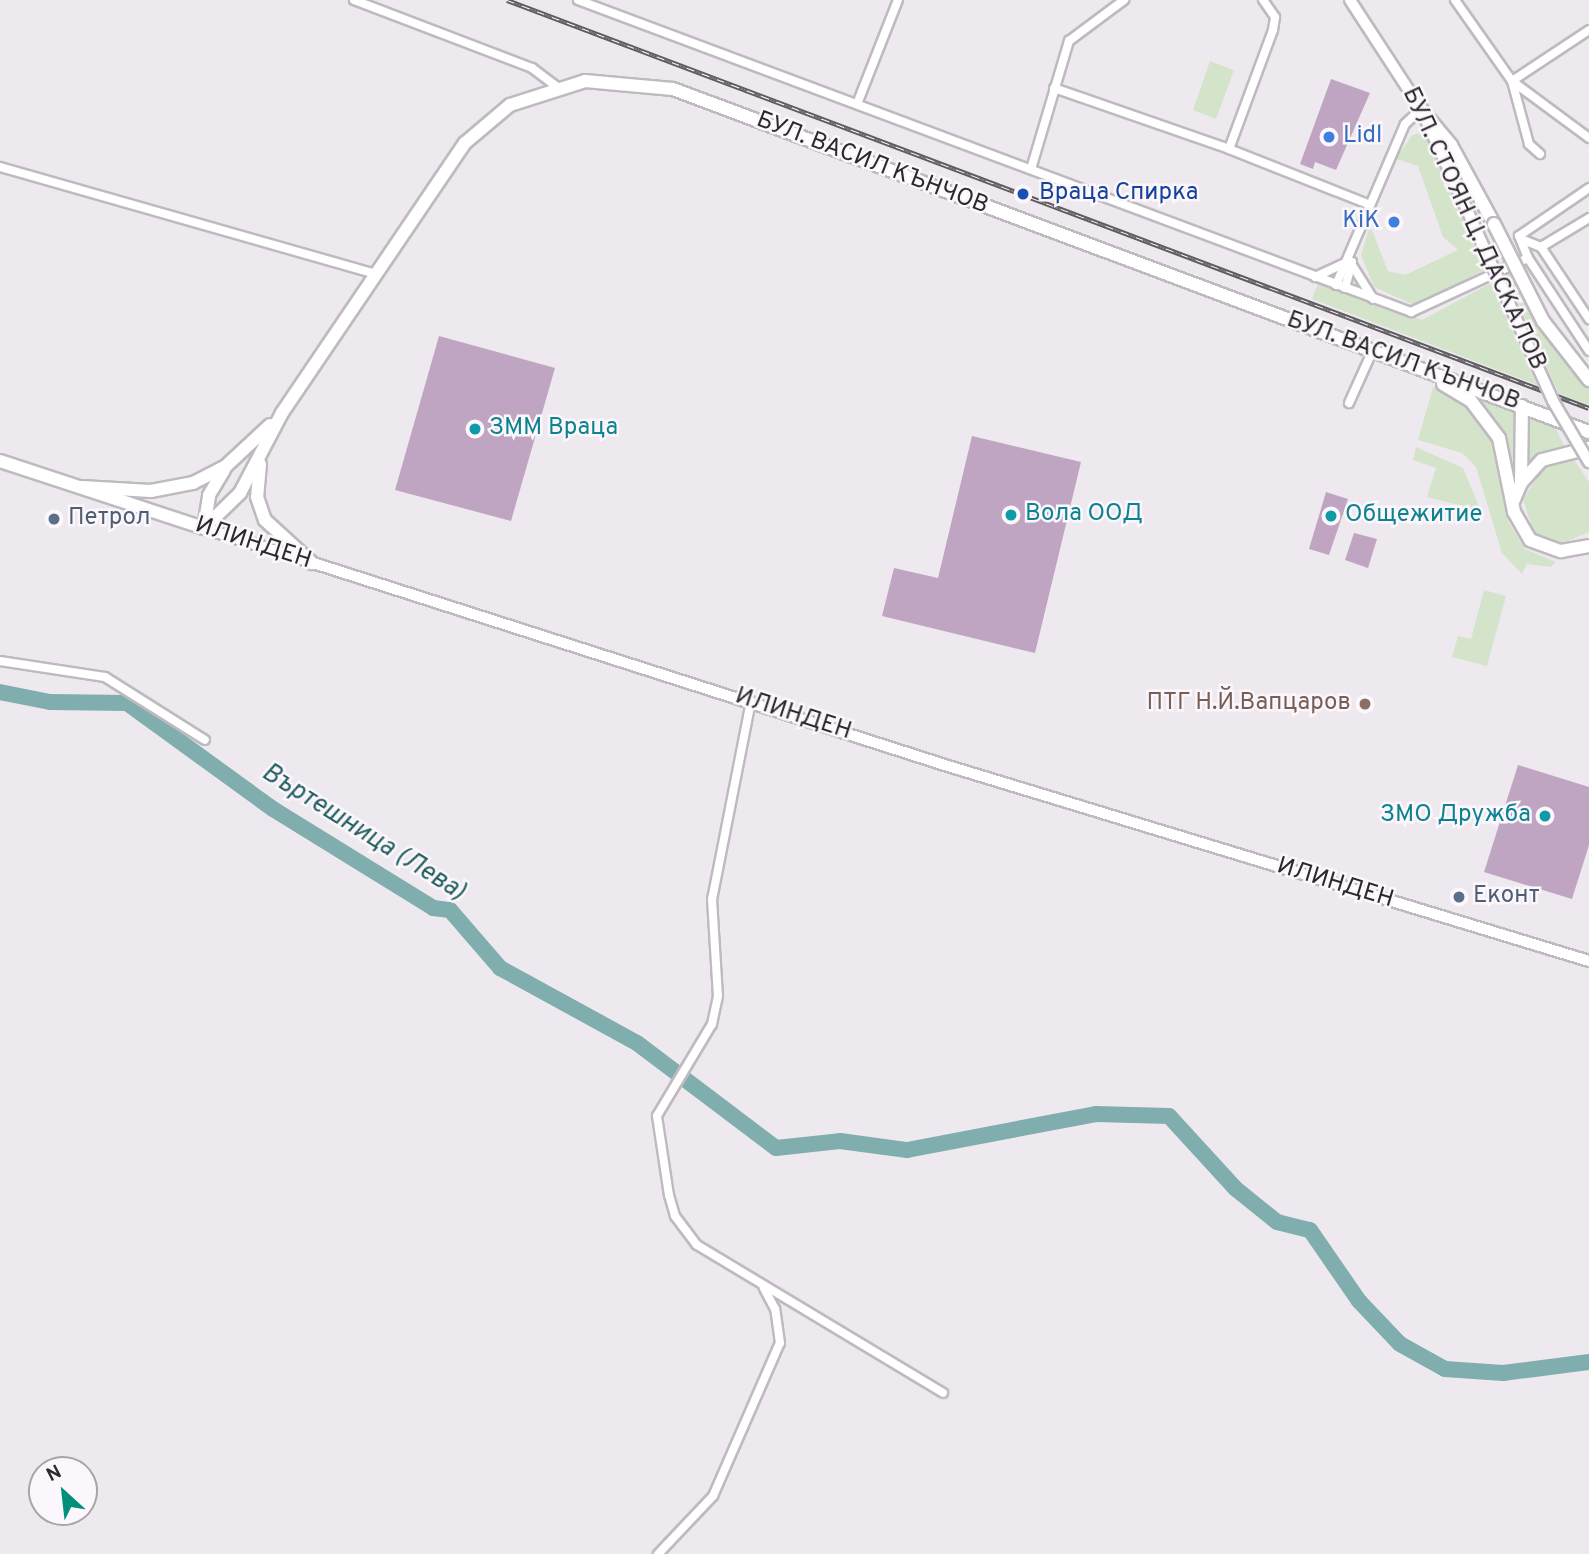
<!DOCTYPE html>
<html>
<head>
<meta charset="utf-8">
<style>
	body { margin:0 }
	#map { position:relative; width:1589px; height:1554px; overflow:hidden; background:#eee9ef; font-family:Overpass,sans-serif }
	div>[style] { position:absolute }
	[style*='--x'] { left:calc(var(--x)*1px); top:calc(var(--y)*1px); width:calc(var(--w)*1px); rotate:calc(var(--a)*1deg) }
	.green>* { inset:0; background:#d4e4cb }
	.river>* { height:16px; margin:-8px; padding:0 8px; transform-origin:8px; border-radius:8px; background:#80adad }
	.building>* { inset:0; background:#bfa5c1 }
	.roads { filter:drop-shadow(2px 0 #bfbabf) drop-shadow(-2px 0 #bfbabf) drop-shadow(0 2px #bfbabf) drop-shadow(0 -2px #bfbabf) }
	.minor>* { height:8px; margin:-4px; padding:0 4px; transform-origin:4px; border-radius:4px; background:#fff }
	.tertiary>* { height:10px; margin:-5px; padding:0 5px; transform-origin:5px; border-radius:5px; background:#fff }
	.primary>* { height:12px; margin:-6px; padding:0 6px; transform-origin:6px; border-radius:6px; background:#fff }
	.rail>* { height:5px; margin-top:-2.5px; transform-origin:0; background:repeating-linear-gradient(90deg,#fbf7fc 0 8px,#5f5c60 0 16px); box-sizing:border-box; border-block:2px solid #5f5c60 }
	.bridges { filter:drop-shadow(2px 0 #bfbabf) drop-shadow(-2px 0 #bfbabf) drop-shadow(0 2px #bfbabf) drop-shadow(0 -2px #bfbabf) }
	.tertiary-bridge>* { height:10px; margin:-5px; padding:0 5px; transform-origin:5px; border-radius:5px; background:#fff }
	.primary-bridge>* { height:12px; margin:-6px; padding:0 6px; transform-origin:6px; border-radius:6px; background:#fff }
	.dots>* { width:19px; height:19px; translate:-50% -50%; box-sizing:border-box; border:4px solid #fbf7fc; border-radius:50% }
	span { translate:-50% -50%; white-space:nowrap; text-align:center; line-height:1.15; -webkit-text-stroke:5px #fbf7fc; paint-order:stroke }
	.shop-label { font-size:24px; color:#366cbe }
	.left { translate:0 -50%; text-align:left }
	.right { translate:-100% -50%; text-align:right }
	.street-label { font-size:24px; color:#2b292b }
	.transit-label { font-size:24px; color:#164399 }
	.culture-label { font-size:24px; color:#0d838f }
	.service-label { font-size:24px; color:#4e5e75 }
	.education-label { font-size:24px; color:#785e54 }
	.water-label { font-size:26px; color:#225f60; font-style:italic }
	.north { position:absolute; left:28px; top:1456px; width:70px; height:70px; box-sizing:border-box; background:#fbf7fc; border:2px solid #a8a5a8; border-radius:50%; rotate:333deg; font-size:19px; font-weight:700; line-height:28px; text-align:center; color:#2b292b }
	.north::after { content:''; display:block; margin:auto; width:24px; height:32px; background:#008f7a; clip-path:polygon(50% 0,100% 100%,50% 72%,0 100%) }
</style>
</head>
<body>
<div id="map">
	<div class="green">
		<i style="clip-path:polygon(1210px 61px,1234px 70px,1216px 119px,1193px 110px)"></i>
		<i style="clip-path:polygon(1423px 132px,1485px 270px,1414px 305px,1374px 287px,1361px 255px,1370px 225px,1388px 271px,1405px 275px,1458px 250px,1443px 237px,1418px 166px,1396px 159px,1412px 135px)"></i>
		<i style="clip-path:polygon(1512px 270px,1552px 343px,1589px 386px,1589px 405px,1559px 394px,1505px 273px)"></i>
		<i style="clip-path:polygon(1318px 283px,1422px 320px,1491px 283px,1537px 385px,1312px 299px)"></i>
		<i style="clip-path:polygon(1433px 387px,1472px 408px,1492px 435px,1508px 521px,1525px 549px,1556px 562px,1551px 567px,1527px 564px,1522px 574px,1502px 553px,1476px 467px,1462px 453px,1418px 440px)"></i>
		<i style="clip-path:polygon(1458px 388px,1517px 412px,1517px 482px,1497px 420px)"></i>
		<i style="clip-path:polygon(1529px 418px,1555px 427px,1565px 447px,1529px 468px)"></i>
		<i style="clip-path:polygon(1416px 447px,1463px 468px,1481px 511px,1427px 497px,1436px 468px,1413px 460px)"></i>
		<i style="clip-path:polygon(1572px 457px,1589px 482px,1589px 532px,1556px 546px,1534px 534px,1523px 499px,1544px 467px)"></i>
		<i style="clip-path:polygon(1484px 590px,1506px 596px,1487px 666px,1452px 657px,1458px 636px,1471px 639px)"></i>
	</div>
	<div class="river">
		<i style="--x:0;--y:692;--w:51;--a:11.3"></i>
		<i style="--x:50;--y:702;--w:77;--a:0.7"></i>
		<i style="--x:127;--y:703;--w:180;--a:36"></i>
		<i style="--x:273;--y:809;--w:188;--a:31.7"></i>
		<i style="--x:433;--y:908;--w:17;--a:7"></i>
		<i style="--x:450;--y:910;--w:77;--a:49.2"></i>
		<i style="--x:500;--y:968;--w:156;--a:28.7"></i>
		<i style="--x:637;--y:1043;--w:174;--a:37.1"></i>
		<i style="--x:776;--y:1148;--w:64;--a:-6.2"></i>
		<i style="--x:840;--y:1141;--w:68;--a:7.7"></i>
		<i style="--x:907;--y:1150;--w:192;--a:-10.8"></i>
		<i style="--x:1096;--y:1114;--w:73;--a:1.6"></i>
		<i style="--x:1169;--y:1116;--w:99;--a:47.5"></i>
		<i style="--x:1236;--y:1189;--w:53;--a:38.8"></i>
		<i style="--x:1277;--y:1222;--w:34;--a:14"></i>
		<i style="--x:1310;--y:1230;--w:86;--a:55.4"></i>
		<i style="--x:1359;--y:1301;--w:59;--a:46.4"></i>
		<i style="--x:1400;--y:1344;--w:51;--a:29.1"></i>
		<i style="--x:1445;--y:1369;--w:58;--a:3.9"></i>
		<i style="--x:1503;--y:1373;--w:87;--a:-7.3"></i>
	</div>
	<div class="building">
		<i style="clip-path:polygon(1331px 79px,1370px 93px,1336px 170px,1315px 162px,1313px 169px,1300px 164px)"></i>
		<i style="clip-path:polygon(439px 336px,555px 368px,511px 521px,395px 490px)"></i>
		<i style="clip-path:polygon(972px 436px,1081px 462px,1035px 653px,882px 616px,894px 568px,938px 578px)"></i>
		<i style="clip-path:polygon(1326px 492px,1348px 499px,1329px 555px,1309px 549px)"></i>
		<i style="clip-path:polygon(1354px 533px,1377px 539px,1368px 568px,1345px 560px)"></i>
		<i style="clip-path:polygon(1518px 765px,1589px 787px,1589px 845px,1572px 899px,1484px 872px)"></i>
	</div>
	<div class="roads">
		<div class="minor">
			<i style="--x:354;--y:0;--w:191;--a:20.9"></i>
			<i style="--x:532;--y:68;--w:30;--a:37"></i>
			<i style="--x:578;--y:0;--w:890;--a:20.53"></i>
			<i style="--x:1411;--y:312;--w:129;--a:-24.8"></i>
			<i style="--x:1528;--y:258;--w:111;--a:56.7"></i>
			<i style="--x:1455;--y:0;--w:99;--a:54.9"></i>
			<i style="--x:1512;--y:81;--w:96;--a:36.5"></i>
			<i style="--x:1054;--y:88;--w:185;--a:19.2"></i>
			<i style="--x:1229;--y:149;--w:127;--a:-69.7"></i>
			<i style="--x:1273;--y:30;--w:13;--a:-81"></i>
			<i style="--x:1275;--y:17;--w:21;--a:-125"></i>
			<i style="--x:857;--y:104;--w:112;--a:-68.5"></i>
			<i style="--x:1229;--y:149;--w:149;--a:21.6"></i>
			<i style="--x:1540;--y:154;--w:15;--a:-138"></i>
			<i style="--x:1529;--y:144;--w:65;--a:-105.1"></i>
			<i style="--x:1512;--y:81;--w:92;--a:-33.5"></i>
			<i style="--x:0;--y:167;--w:390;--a:15.9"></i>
			<i style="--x:1031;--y:169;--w:134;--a:-73.5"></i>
			<i style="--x:1069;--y:41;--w:69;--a:-36.7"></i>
			<i style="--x:1521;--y:239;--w:22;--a:22"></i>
			<i style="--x:1541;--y:247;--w:56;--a:-31.1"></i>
			<i style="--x:1541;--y:247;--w:87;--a:56.3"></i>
			<i style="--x:1528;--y:258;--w:24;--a:-112"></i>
			<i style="--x:1519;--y:236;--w:85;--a:-34.4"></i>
			<i style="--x:1352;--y:265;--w:40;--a:58"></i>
			<i style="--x:1315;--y:277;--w:31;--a:-25"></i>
			<i style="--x:1336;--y:285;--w:175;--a:-66.8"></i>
			<i style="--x:1405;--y:124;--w:22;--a:-43"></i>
			<i style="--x:1345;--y:288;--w:27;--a:-75"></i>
			<i style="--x:1349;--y:403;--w:56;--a:-65.7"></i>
			<i style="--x:0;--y:661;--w:106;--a:8.7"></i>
			<i style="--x:105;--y:677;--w:118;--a:32.2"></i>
			<i style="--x:751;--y:701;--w:202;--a:101.1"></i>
			<i style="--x:712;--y:899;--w:97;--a:86.5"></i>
			<i style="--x:718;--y:996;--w:29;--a:102"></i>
			<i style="--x:712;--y:1024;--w:107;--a:120.9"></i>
			<i style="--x:657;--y:1116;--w:80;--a:81.4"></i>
			<i style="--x:669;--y:1195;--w:22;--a:74"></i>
			<i style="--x:675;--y:1216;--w:36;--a:53"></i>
			<i style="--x:697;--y:1245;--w:287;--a:31"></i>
			<i style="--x:658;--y:1554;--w:80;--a:-46.5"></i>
			<i style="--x:713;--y:1496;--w:167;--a:-66.4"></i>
			<i style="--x:780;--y:1343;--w:34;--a:-98"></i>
			<i style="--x:775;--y:1309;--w:24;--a:-118"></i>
		</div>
		<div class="tertiary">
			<i style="--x:1350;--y:0;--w:130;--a:56.9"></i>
			<i style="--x:1421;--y:109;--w:137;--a:65.5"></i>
			<i style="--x:204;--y:528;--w:781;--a:17.74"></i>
			<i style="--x:948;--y:766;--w:670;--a:16.92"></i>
		</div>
		<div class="primary">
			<i style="--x:1421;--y:109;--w:47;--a:50.2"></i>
			<i style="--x:1451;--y:145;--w:90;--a:61.4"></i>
			<i style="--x:1443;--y:384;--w:33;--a:31"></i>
			<i style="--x:1471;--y:401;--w:46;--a:52.9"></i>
			<i style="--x:1499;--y:438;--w:76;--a:78.5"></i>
			<i style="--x:1514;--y:512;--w:32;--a:60"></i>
			<i style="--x:1530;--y:540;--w:33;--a:20"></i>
			<i style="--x:1561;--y:551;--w:28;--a:-10"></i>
			<i style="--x:0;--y:461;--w:215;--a:18.2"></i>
			<i style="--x:260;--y:464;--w:33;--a:95"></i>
			<i style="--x:257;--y:497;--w:24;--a:71"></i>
			<i style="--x:265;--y:520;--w:64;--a:42.5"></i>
			<i style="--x:1521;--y:483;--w:77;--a:-89.3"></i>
			<i style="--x:82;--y:487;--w:69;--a:3.3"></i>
			<i style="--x:151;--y:491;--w:43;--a:-10.8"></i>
			<i style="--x:193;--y:483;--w:37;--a:-27"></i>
			<i style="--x:226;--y:466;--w:60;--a:-43"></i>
			<i style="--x:1513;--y:502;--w:21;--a:-67"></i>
			<i style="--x:1521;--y:483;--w:31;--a:-48"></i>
			<i style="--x:1542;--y:460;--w:49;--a:-14.3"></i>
			<i style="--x:204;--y:528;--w:50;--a:-44.2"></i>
			<i style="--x:240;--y:493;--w:90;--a:-62.3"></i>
			<i style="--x:282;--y:413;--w:326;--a:-55.9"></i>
			<i style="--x:465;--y:143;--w:59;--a:-40.2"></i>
			<i style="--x:510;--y:105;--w:79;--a:-17.7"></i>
			<i style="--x:585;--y:81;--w:88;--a:5.2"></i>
			<i style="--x:673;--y:89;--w:978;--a:20.53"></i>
			<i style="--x:204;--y:528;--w:33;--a:-81"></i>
			<i style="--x:209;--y:495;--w:29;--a:-59"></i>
		</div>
	</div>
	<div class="rail">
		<i style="--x:507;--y:0;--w:1156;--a:20.66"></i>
	</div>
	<div class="bridges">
		<div class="tertiary-bridge">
			<i style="--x:1478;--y:234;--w:183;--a:65.8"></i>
			<i style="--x:1553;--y:401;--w:71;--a:59.5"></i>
		</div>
		<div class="primary-bridge">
			<i style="--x:1494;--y:224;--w:109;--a:63.2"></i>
			<i style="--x:1543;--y:321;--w:75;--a:52.1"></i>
		</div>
	</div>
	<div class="dots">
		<i style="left:1329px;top:137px;background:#3f7fe0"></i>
		<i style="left:1023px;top:194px;background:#1a4fb4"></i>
		<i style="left:1394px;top:222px;background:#3f7fe0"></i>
		<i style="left:475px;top:429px;background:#0f9aa8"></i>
		<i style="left:1011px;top:515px;background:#0f9aa8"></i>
		<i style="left:1331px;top:516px;background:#0f9aa8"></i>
		<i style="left:54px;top:519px;background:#5c6f8a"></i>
		<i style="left:1365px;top:704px;background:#8d6e63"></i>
		<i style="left:1545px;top:816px;background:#0f9aa8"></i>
		<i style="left:1459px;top:897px;background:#5c6f8a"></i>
	</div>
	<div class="shop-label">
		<span class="left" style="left:1343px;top:137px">Lidl</span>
		<span class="right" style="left:1380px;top:222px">KiK</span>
	</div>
	<div class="street-label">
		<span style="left:872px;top:164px;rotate:21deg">БУЛ. ВАСИЛ КЪНЧОВ</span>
		<span style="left:1473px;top:229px;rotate:65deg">БУЛ. СТОЯН Ц. ДАСКАЛОВ</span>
		<span style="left:1403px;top:362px;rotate:20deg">БУЛ. ВАСИЛ КЪНЧОВ</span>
		<span style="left:253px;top:544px;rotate:18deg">ИЛИНДЕН</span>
		<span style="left:793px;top:715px;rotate:18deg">ИЛИНДЕН</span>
		<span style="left:1335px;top:884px;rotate:17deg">ИЛИНДЕН</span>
	</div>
	<div class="transit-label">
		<span class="left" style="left:1039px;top:194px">Враца Спирка</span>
	</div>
	<div class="culture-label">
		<span class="left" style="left:489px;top:429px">ЗММ Враца</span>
		<span class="left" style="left:1025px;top:515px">Вола ООД</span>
		<span class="left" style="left:1345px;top:516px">Общежитие</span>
		<span class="right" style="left:1531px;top:816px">ЗМО Дружба</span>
	</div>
	<div class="service-label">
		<span class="left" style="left:68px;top:519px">Петрол</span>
		<span class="left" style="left:1473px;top:897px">Еконт</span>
	</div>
	<div class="education-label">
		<span class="right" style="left:1351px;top:704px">ПТГ Н.Й.Вапцаров</span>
	</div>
	<div class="water-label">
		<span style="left:363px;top:833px;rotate:32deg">Въртешница (Лева)</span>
	</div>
	<div class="north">N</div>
</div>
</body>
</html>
